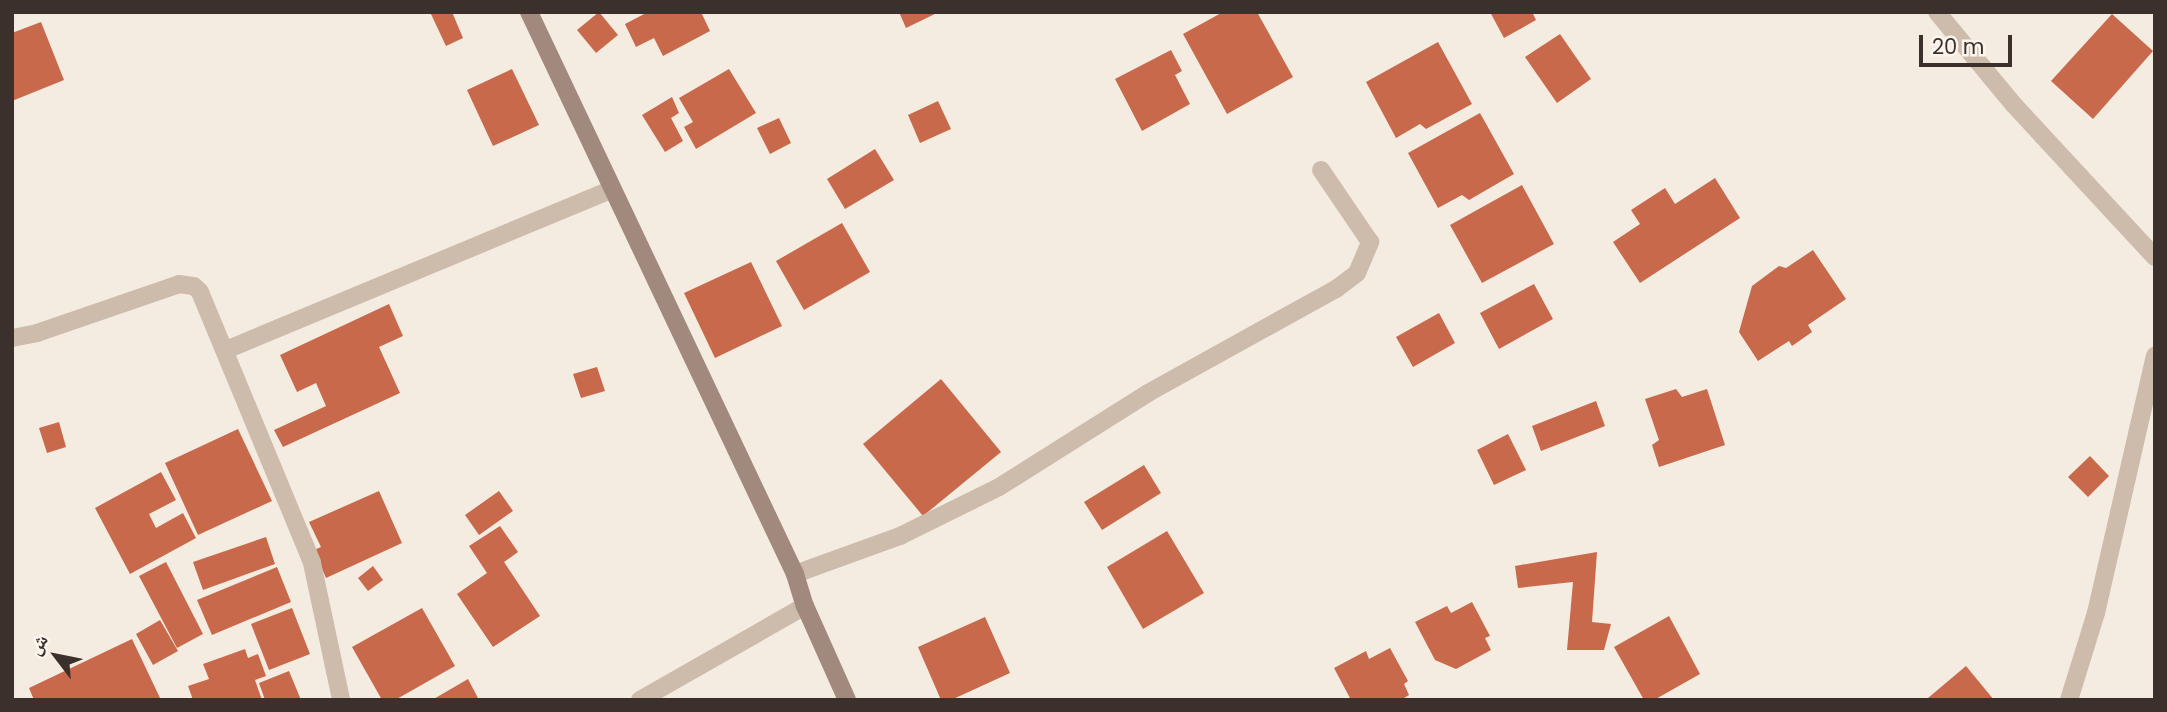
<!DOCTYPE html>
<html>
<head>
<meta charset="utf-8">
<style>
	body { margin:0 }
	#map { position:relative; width:2167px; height:712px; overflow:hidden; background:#f4ebe1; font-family:Poppins,"Noto Naskh Arabic",sans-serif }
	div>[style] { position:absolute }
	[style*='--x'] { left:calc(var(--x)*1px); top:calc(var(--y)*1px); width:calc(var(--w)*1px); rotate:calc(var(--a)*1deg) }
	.building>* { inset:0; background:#c8694b }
	.street>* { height:18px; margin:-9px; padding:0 9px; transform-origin:9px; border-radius:9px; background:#cdbbac }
	.secondary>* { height:18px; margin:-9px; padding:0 9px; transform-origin:9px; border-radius:9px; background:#a18a7d }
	span { translate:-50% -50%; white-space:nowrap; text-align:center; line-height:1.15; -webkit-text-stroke:6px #fbf5ee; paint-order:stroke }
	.frame { position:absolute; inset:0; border:14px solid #3b302b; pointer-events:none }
	.north { position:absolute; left:21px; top:621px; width:70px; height:70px; -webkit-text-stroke:5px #fbf5ee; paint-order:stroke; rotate:302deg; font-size:19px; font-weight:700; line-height:28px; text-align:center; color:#3b302b }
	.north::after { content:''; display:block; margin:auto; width:24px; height:32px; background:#3b302b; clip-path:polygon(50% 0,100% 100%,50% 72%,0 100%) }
	.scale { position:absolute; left:1919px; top:35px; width:93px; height:32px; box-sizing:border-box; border:4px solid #3b302b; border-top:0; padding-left:9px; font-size:21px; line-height:24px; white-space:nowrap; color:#3b302b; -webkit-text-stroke:5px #fbf5ee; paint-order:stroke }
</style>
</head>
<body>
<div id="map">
	<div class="building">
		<i style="clip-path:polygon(430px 12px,452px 12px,463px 38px,446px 46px)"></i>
		<i style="clip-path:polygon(599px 12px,618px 35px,596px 53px,577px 30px)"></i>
		<i style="clip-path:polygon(648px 12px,701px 12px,710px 31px,663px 56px,654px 38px,636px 47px,625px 24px)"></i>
		<i style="clip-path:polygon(899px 12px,939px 12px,906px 28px)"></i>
		<i style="clip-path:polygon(1223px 12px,1257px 12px,1293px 77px,1227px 114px,1183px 34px)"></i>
		<i style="clip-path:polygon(1490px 12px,1532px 12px,1536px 20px,1504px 38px)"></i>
		<i style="clip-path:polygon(2112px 14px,2153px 51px,2093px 119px,2051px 81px)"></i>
		<i style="clip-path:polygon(41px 22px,64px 80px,12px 101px,12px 33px)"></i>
		<i style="clip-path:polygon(1560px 34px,1591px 79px,1557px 103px,1525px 57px)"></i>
		<i style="clip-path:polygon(1438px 42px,1472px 104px,1426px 129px,1420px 124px,1396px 138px,1366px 82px)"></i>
		<i style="clip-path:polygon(1171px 50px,1182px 71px,1175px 75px,1190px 104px,1142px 131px,1115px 79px)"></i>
		<i style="clip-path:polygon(512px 69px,539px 125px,493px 146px,467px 90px)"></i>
		<i style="clip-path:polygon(729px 69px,756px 113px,696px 149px,684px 127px,693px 122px,679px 98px)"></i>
		<i style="clip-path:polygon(672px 97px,679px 113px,671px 118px,683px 141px,665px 152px,642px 115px)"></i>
		<i style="clip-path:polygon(938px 101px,951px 129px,920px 143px,908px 115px)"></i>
		<i style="clip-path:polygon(1480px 113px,1514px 174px,1469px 200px,1462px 195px,1438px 208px,1408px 153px)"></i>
		<i style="clip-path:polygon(779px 118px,791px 143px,770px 154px,757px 128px)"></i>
		<i style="clip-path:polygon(875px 149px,894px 180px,845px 209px,827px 179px)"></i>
		<i style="clip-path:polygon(1715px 178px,1740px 218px,1640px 283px,1613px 242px,1640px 224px,1631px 210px,1665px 188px,1675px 204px)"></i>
		<i style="clip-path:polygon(1522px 185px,1554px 244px,1482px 283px,1450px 225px)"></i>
		<i style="clip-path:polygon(842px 223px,870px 272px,804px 310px,776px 261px)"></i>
		<i style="clip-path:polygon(1813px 250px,1846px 299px,1808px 325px,1812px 332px,1792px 346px,1789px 341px,1758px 361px,1739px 332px,1752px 286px,1779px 266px,1786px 268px)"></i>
		<i style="clip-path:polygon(751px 262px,782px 326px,715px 358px,684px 293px)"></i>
		<i style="clip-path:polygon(1534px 284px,1553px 319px,1499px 349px,1480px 313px)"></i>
		<i style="clip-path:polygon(389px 304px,403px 336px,379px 347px,400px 393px,283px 447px,274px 430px,326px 406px,316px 383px,297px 392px,280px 355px)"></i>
		<i style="clip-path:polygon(1439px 313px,1455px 343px,1413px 367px,1396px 337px)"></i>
		<i style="clip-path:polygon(597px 367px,605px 391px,581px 398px,573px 374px)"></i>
		<i style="clip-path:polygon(941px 379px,1001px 452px,923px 516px,863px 444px)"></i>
		<i style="clip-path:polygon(1676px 389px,1682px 397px,1707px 389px,1725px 445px,1659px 467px,1652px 445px,1659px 440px,1645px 399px)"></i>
		<i style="clip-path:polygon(1596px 401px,1605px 426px,1541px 451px,1532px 426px)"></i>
		<i style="clip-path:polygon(59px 422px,66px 447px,47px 453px,39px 428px)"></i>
		<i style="clip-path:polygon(238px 429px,272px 501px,198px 535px,165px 463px)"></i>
		<i style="clip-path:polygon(1508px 434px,1526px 470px,1494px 485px,1477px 450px)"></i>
		<i style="clip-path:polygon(2090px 456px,2109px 476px,2088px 497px,2068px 477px)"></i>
		<i style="clip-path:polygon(1144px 465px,1161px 493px,1102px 530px,1084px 502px)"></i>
		<i style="clip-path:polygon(161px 472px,176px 500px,149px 514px,156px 528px,183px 513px,196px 538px,130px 574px,95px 508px)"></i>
		<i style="clip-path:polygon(379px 491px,402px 543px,326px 578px,314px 550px,321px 547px,309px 522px)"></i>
		<i style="clip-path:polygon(499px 491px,513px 511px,479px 535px,465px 515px)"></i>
		<i style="clip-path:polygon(500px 526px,518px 552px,504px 562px,540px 616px,493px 647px,457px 594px,487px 573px,469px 546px)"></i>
		<i style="clip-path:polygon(1167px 531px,1204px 593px,1143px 629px,1107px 567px)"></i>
		<i style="clip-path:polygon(266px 537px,275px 564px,203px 590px,193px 562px)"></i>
		<i style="clip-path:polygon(1597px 552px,1592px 622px,1611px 624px,1604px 650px,1567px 650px,1573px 582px,1518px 588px,1515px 566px)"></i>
		<i style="clip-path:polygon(166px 562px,203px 634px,177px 648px,139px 576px)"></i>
		<i style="clip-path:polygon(373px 566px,383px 580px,368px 591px,358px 578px)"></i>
		<i style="clip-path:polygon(277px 567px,291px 602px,212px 635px,197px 600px)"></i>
		<i style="clip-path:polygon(1472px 602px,1490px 636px,1485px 638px,1491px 650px,1456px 669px,1435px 660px,1415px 622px,1447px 606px,1451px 613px)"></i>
		<i style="clip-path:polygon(292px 608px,310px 654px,269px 670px,251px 624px)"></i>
		<i style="clip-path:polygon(422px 608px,455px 666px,395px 700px,382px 700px,352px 647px)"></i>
		<i style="clip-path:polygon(1669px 616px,1700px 674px,1654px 700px,1644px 700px,1614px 647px)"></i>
		<i style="clip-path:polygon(985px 617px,1010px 673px,951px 700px,941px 700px,918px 647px)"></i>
		<i style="clip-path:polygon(160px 620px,178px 651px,153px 665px,136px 634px)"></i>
		<i style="clip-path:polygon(132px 639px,161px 700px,34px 700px,29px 688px)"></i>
		<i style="clip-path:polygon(1390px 648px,1408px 681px,1404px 684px,1409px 695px,1401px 700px,1351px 700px,1334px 668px,1366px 651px,1369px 659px)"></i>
		<i style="clip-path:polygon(245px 649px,248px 658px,258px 654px,266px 676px,255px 680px,262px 700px,193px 700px,188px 686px,209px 679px,203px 664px)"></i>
		<i style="clip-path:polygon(1966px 666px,1994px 700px,1929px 700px,1928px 698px)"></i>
		<i style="clip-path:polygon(289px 671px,301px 700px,265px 700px,259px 683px)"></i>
		<i style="clip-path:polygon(468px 679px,479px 700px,432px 700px)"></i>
	</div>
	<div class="street">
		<i style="--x:1937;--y:12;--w:121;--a:50.4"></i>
		<i style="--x:2014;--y:105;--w:207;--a:47.2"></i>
		<i style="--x:12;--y:338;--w:25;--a:-11"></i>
		<i style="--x:37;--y:333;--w:150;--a:-19"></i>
		<i style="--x:179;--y:284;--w:15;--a:8"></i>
		<i style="--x:194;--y:286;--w:8;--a:45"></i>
		<i style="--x:200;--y:292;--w:293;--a:67.5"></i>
		<i style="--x:312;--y:563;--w:140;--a:78"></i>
		<i style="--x:226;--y:350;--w:418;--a:-22.6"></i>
		<i style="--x:795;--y:574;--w:112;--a:-19.9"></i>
		<i style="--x:900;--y:536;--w:110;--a:-26.3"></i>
		<i style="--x:999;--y:487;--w:176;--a:-32.2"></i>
		<i style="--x:1148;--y:393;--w:215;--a:-29"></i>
		<i style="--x:1336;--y:289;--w:26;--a:-37"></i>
		<i style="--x:1357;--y:273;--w:34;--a:-67"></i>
		<i style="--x:1370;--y:242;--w:87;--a:-124.2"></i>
		<i style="--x:640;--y:700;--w:190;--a:-29.7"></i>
		<i style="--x:2069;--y:700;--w:91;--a:-72.8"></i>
		<i style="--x:2096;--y:613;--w:264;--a:-77.1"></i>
	</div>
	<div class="secondary">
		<i style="--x:529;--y:12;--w:622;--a:64.67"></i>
		<i style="--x:795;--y:574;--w:34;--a:73"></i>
		<i style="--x:805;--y:606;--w:103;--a:65.9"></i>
	</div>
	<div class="frame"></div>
	<div class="north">ش</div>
	<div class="scale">20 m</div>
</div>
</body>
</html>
